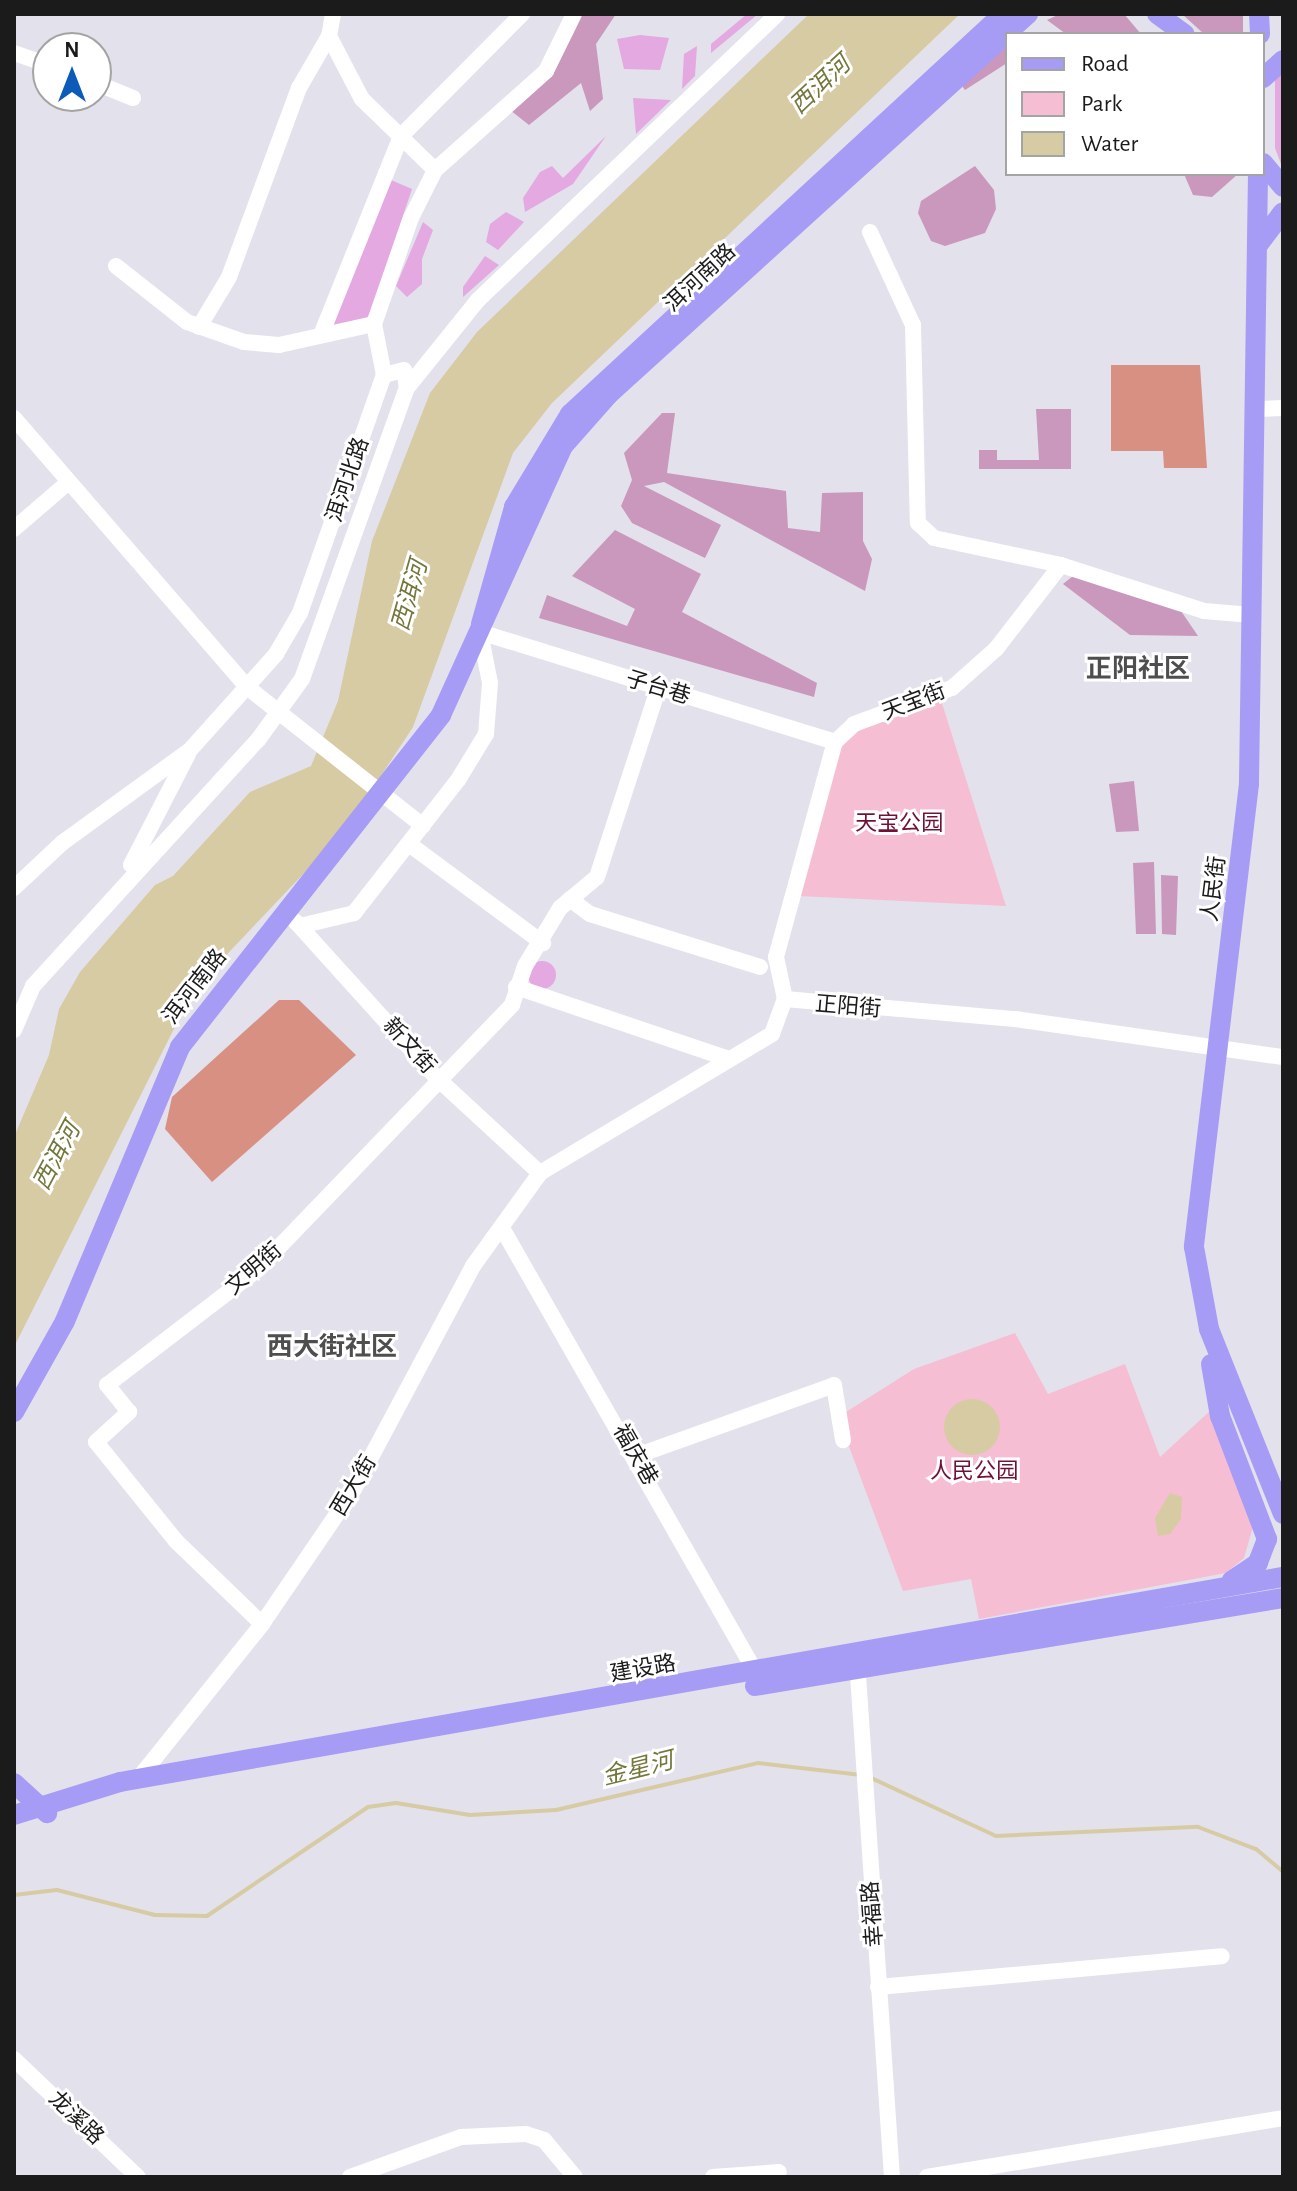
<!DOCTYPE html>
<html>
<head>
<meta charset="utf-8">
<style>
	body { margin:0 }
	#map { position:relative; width:1297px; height:2191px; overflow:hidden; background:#e3e1ec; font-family:"Alegreya Sans","Noto Sans SC",sans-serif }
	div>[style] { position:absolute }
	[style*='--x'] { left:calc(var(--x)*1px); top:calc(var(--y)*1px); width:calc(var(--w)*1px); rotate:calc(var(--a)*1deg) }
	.grass>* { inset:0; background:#e4a9e0 }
	.round { border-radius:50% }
	.forest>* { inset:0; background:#c998bc }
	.park>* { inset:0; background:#f5bed3 }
	.pitch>* { inset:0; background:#d79082 }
	.water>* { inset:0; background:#d7cba3 }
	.stream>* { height:4px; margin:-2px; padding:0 2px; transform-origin:2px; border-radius:2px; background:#d7cba3 }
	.minor>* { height:16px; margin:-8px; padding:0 8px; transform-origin:8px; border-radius:8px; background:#fff }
	.major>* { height:20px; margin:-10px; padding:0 10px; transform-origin:10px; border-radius:10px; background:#a69cf5 }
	span { translate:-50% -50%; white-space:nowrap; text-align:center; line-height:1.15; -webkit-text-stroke:6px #fff; paint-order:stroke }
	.street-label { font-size:22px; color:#1b1b1b }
	.park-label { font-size:22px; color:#701234 }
	.water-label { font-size:24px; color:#74773c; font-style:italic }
	.quarter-label { font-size:26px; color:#4e4e4e; font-weight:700 }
	.frame { position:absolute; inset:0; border:16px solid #1b1b1b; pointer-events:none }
	.legend { position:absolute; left:1005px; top:32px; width:260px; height:144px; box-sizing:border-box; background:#fff; border:2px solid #a4a4a4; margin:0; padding:10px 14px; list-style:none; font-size:24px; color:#1b1b1b }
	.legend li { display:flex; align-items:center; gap:16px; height:40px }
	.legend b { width:40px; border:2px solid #a4a4a4 }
	.north { position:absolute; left:32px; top:32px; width:80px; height:80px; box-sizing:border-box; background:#fff; border:2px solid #a4a4a4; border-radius:50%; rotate:0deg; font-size:22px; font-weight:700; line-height:32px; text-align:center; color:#1b1b1b }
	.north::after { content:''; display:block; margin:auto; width:28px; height:36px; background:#0d5bb9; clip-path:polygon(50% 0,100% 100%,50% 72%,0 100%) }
</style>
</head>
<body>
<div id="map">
	<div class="grass">
		<i style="clip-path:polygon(747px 14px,758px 14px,711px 53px,711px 44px)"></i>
		<i style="clip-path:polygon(640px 35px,669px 38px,660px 70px,624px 69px,617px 39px)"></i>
		<i style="clip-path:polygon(697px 46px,695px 76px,682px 89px,684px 54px)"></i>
		<i style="clip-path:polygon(1283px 69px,1283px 169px,1275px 148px,1275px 76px)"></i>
		<i style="clip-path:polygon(633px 98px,671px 100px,636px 134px)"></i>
		<i style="clip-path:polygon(606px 136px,573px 184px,525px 212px,523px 198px,540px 172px,552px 166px,563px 178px)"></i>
		<i style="clip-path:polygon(391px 180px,412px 189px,368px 319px,331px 326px)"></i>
		<i style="clip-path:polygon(506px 212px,524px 222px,498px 250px,486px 242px,490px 224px)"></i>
		<i style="clip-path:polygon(423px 222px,433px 230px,422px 259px,422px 284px,407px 297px,396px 286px)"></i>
		<i style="clip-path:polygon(485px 256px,499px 265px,463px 297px,463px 287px)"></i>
		<i class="round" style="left:528px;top:961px;width:28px;height:28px"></i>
	</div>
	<div class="forest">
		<i style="clip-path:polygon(582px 14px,616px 14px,596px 44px,603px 99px,590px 111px,581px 83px,529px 125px,510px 110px,556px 68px)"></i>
		<i style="clip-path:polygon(1060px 14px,1124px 14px,1141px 34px,1066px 34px,1047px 20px)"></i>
		<i style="clip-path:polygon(1182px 14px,1243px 14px,1243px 34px,1204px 34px)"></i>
		<i style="clip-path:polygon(1007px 40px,1007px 63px,965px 90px,957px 79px)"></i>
		<i style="clip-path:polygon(975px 166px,994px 190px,996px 209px,985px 233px,945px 246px,931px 241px,918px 213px,921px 201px)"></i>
		<i style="clip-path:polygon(1184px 174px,1238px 174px,1212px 197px,1193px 195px)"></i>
		<i style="clip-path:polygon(1036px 409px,1071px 409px,1071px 469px,979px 469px,979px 450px,997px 450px,997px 460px,1039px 460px)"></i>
		<i style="clip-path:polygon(662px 413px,675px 413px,667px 473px,786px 491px,788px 528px,820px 532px,822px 493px,863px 492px,863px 541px,872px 559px,865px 591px,664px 482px,644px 486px,721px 525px,705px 558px,632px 523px,621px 506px,632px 480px,624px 453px)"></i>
		<i style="clip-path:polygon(615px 530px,701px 574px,682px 612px,817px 683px,814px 697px,539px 618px,547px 595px,627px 626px,635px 609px,572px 576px)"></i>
		<i style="clip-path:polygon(1073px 576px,1181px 611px,1198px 636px,1130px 635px,1063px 584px)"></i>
		<i style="clip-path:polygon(1134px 781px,1139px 831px,1116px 832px,1109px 784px)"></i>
		<i style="clip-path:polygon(1154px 862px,1156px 934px,1136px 934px,1133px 863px)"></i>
		<i style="clip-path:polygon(1161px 875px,1178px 876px,1176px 935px,1162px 934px)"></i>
	</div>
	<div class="park">
		<i style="clip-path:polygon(940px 697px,1006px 906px,799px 896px,840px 745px,858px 728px)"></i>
		<i style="clip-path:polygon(1015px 1333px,1048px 1394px,1125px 1364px,1160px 1457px,1211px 1410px,1254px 1523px,1244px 1558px,1226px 1573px,979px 1619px,971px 1579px,903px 1591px,838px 1417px,914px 1369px)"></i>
	</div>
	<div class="pitch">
		<i style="clip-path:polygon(1111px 365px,1200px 365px,1207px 468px,1164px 468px,1163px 451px,1111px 451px)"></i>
		<i style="clip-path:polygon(279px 1000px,299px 1000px,356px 1055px,212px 1182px,165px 1129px,172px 1097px)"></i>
	</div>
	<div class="water">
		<i style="clip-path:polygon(809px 14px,960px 14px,552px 403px,513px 453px,413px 727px,346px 829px,194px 989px,14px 1347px,14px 1137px,49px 1055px,59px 1009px,80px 972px,155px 885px,173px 876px,250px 792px,311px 766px,338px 701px,372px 541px,430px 393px,477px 332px)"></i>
		<i class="round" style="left:944px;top:1399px;width:56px;height:56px"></i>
		<i style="clip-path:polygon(1170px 1493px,1182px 1497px,1181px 1519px,1170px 1534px,1158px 1536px,1155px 1518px)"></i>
	</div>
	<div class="stream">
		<i style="--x:869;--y:1777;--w:140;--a:24.9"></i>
		<i style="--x:996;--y:1836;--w:202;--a:-2.6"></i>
		<i style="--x:1198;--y:1827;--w:62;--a:20.8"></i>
		<i style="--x:1256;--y:1849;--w:35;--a:40"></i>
		<i style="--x:14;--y:1895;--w:43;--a:-6.6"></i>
		<i style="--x:57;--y:1890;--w:101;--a:14.3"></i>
		<i style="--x:155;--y:1915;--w:52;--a:1.1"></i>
		<i style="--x:207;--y:1916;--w:194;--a:-34.1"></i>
		<i style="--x:368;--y:1807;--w:28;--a:-8"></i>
		<i style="--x:396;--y:1803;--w:75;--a:9.2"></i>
		<i style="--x:470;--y:1815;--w:86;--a:-3.3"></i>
		<i style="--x:556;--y:1810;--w:207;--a:-13.1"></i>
		<i style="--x:758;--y:1763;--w:104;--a:6.6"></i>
	</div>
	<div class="minor">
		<i style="--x:333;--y:14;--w:22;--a:100"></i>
		<i style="--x:329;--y:36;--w:71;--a:62.4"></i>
		<i style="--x:362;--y:99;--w:102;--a:44.2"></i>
		<i style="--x:14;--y:53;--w:36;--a:19"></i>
		<i style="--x:96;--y:83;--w:40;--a:22"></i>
		<i style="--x:870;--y:232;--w:102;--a:65.2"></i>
		<i style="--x:913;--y:325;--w:198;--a:88.6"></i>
		<i style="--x:918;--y:523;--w:22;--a:43"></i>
		<i style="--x:934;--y:538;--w:130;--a:12"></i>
		<i style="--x:116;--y:266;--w:90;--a:38.3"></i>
		<i style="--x:187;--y:322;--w:60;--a:19.3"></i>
		<i style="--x:244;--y:342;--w:35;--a:5"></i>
		<i style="--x:279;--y:345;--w:97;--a:-12.5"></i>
		<i style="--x:199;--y:327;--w:58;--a:-59"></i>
		<i style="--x:229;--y:277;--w:202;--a:-69.7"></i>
		<i style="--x:299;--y:88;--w:60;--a:-60"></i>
		<i style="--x:321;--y:335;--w:214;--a:-68.1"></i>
		<i style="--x:401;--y:136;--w:172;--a:-45.2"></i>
		<i style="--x:407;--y:388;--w:113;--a:-51.1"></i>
		<i style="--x:478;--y:300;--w:414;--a:-43.7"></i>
		<i style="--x:1256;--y:409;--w:27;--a:-2"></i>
		<i style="--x:14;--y:418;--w:356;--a:49.1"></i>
		<i style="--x:247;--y:687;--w:224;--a:38.3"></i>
		<i style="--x:14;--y:529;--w:67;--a:-40.8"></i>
		<i style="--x:409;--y:844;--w:167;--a:36.5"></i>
		<i style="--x:131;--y:865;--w:125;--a:-62.8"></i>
		<i style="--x:14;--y:888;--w:66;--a:-43.2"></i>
		<i style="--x:62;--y:843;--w:158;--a:-36"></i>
		<i style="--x:190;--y:750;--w:129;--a:-48.1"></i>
		<i style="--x:276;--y:654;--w:48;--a:-59.7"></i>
		<i style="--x:300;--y:613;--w:252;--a:-70.6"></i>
		<i style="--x:384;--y:375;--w:52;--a:-101.1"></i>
		<i style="--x:374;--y:324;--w:112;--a:-70.8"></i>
		<i style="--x:411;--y:218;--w:54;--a:-63.4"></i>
		<i style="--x:435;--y:170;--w:149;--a:-41.7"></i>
		<i style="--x:546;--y:71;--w:64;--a:-63.8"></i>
		<i style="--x:570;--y:899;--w:25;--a:37"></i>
		<i style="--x:590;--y:914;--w:178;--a:17.3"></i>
		<i style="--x:295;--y:921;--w:213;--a:47.9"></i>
		<i style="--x:438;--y:1079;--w:139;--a:42.7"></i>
		<i style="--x:300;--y:926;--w:56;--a:-13.5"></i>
		<i style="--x:354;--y:913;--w:169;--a:-52"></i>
		<i style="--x:458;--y:780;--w:54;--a:-58.7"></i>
		<i style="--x:486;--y:734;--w:51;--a:-85.5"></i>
		<i style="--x:490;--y:683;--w:52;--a:-101.1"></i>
		<i style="--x:480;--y:632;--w:372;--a:17.2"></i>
		<i style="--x:516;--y:987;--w:222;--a:18.7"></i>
		<i style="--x:785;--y:999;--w:43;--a:-102.1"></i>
		<i style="--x:776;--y:957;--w:223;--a:-74.7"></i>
		<i style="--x:835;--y:742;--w:26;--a:-43"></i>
		<i style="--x:854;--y:724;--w:104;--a:-20.2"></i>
		<i style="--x:952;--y:688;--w:59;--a:-41.6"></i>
		<i style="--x:996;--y:649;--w:106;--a:-52.3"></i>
		<i style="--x:1061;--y:565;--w:150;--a:17.8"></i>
		<i style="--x:1204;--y:611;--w:48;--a:4.8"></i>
		<i style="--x:14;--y:1030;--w:48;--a:-66.6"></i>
		<i style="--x:33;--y:986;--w:333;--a:-47.6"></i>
		<i style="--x:258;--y:740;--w:75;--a:-54.2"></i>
		<i style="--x:302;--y:679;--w:309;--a:-70.2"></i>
		<i style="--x:407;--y:388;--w:18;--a:-99"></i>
		<i style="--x:404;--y:370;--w:21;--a:166"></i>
		<i style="--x:502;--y:1228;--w:518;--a:60.27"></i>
		<i style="--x:636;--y:1456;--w:210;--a:-19.7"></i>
		<i style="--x:834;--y:1385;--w:56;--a:80.7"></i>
		<i style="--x:262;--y:1624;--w:120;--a:-136"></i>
		<i style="--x:176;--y:1541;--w:127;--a:-128.9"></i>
		<i style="--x:96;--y:1442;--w:45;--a:-42.3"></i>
		<i style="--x:129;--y:1412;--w:35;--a:-129"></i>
		<i style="--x:107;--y:1385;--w:189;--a:-37.5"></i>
		<i style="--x:257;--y:1270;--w:368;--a:-46.1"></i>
		<i style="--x:512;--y:1005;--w:41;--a:-71.6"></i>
		<i style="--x:525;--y:966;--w:68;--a:-58.9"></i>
		<i style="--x:560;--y:908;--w:48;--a:-40"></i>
		<i style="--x:597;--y:877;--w:198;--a:-72"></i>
		<i style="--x:857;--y:1660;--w:518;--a:86.13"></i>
		<i style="--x:138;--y:1779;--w:198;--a:-51.3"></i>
		<i style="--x:262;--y:1624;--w:163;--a:-55.7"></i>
		<i style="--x:354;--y:1489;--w:253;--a:-61.9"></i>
		<i style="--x:473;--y:1266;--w:115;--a:-54.2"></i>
		<i style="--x:540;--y:1173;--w:270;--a:-30.9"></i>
		<i style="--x:772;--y:1034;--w:37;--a:-70"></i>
		<i style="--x:785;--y:999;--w:231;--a:5"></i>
		<i style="--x:1015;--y:1019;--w:271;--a:8.1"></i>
		<i style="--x:878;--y:1987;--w:345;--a:-5.1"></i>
		<i style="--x:14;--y:2059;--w:171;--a:43.6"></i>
		<i style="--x:350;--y:2177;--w:118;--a:-19.8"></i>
		<i style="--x:461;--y:2137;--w:65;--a:-2.6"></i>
		<i style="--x:526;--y:2134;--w:19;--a:18"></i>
		<i style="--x:544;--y:2140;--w:48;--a:50"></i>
		<i style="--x:713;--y:2177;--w:66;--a:-4.3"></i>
		<i style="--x:927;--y:2177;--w:361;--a:-9.4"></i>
	</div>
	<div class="major">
		<i style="--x:1157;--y:14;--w:34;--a:36"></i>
		<i style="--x:1259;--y:14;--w:20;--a:87"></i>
		<i style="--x:1263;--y:78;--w:27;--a:-42"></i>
		<i style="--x:1263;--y:163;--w:31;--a:50"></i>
		<i style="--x:1258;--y:174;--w:610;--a:90.85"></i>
		<i style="--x:1249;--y:784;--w:466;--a:96.8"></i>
		<i style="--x:1194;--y:1247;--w:83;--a:79.6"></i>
		<i style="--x:1209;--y:1329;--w:199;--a:68.2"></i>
		<i style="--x:1258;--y:245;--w:41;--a:-52.9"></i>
		<i style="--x:481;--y:624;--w:122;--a:-74.2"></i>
		<i style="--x:514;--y:507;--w:109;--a:-58.9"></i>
		<i style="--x:570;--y:414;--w:589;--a:-42.73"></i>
		<i style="--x:1211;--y:1364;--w:53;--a:80.2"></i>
		<i style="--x:1220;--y:1416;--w:132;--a:69.1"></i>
		<i style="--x:1267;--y:1539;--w:26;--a:111"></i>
		<i style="--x:1258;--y:1563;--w:32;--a:146"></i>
		<i style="--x:14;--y:1412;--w:104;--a:-60.7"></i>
		<i style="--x:65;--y:1321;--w:297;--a:-67.2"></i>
		<i style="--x:180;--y:1047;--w:422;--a:-51.8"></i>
		<i style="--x:441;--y:715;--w:295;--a:-65.6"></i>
		<i style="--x:563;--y:446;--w:69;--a:-48.5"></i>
		<i style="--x:609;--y:394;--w:566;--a:-42.21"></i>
		<i style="--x:755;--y:1686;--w:535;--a:-9.46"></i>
		<i style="--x:14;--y:1783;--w:45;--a:42.3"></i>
		<i style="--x:14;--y:1815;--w:111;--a:-17.3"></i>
		<i style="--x:120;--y:1782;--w:1181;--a:-10"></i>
	</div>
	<div class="street-label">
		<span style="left:700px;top:278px;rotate:-43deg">洱河南路</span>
		<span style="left:348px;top:480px;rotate:-71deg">洱河北路</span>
		<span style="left:658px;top:688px;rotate:17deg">子台巷</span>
		<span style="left:914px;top:702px;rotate:-21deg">天宝街</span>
		<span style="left:1214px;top:889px;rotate:-83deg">人民街</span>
		<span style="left:195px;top:987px;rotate:-52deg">洱河南路</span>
		<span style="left:848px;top:1007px;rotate:5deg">正阳街</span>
		<span style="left:409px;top:1046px;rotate:48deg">新文街</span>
		<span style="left:254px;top:1269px;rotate:-41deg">文明街</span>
		<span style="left:635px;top:1455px;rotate:60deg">福庆巷</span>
		<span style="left:354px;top:1486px;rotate:-59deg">西大街</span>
		<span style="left:643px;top:1669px;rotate:-10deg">建设路</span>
		<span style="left:873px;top:1914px;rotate:-94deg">幸福路</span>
		<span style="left:76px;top:2118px;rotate:44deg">龙溪路</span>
	</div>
	<div class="park-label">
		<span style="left:899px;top:824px">天宝公园</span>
		<span style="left:974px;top:1472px">人民公园</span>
	</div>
	<div class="water-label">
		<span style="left:821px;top:86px;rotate:-43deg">西洱河</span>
		<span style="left:411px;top:596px;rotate:-74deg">西洱河</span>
		<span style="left:58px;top:1157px;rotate:-62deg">西洱河</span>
		<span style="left:638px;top:1770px;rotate:-14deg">金星河</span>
	</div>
	<div class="quarter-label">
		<span style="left:1138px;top:670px">正阳社区</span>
		<span style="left:332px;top:1348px">西大街社区</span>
	</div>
	<div class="frame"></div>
	<ul class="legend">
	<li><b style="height:10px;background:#a69cf5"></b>Road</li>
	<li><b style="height:22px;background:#f5bed3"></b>Park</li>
	<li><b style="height:22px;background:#d7cba3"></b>Water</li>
	</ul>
	<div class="north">N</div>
</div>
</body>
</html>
